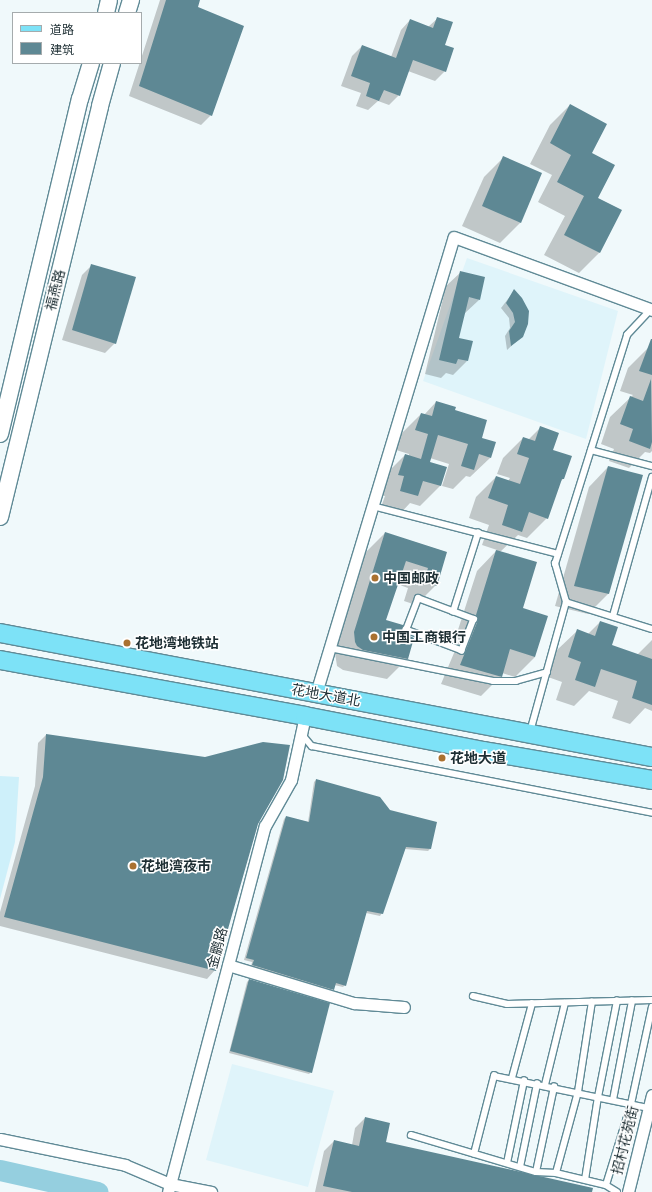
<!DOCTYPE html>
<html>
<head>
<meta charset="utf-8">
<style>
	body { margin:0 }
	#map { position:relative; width:652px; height:1192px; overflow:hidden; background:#f0f9fb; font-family:"DejaVu Sans","Noto Sans SC",sans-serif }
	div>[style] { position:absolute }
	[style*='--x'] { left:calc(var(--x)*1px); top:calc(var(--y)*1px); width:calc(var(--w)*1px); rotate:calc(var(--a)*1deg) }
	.built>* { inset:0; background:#dff4fa }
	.green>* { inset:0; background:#cef0fa }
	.shadow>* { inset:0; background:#0003 }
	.river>* { height:21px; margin:-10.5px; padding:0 10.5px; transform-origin:10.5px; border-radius:10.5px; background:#95cfdf }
	.building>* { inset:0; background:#5e8894 }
	.roads { filter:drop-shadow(1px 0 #608a96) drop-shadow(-1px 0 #608a96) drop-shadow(0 1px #608a96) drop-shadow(0 -1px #608a96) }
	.lane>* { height:5.5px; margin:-2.75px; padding:0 2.75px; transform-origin:2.75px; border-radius:2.75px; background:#fff }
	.street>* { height:11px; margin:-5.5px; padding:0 5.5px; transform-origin:5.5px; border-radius:5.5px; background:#fff }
	.secondary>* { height:16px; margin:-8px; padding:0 8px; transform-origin:8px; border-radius:8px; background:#fff }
	.primary>* { height:18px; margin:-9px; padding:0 9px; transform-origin:9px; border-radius:9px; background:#7de2f7 }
	.dots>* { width:11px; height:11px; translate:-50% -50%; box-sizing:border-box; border:2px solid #fff; border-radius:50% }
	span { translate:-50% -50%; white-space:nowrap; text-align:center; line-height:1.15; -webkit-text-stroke:3px #fff; paint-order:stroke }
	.street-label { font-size:14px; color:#1d2e33 }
	.poi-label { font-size:14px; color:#1d2e33; font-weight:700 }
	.left { translate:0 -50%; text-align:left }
	.legend { position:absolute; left:12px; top:12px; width:130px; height:52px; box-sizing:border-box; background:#fff; border:1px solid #a5abad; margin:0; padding:5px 7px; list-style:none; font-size:12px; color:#1d2e33 }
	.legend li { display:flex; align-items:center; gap:8px; height:20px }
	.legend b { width:20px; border:1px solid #a5abad }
</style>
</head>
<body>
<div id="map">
	<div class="built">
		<i style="clip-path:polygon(467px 258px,618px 311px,586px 439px,423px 381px)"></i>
		<i style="clip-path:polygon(232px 1064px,334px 1091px,308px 1187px,206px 1160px)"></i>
	</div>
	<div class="green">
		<i style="clip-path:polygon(0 776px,19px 777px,15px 842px,0 899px)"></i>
	</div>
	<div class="shadow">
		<i style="clip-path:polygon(160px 0,199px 0,197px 7px,211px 115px,201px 125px,129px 96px)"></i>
		<i style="clip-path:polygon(438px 18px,445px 71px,435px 81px,408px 71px,399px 95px,389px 105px,378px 101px,368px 110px,356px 106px,361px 93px,341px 86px,352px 56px,362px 46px,391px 57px,401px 30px,410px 20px,428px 27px)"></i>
		<i style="clip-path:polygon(570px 105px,590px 153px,597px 198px,621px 210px,599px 253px,579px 273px,544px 255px,565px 216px,538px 202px,552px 175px,530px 164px,550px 125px)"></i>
		<i style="clip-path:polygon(504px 157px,541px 174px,520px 223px,500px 243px,462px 226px,484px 177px)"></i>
		<i style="clip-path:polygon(92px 265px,115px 343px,105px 353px,62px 340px,82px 275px)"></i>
		<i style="clip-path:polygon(461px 272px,479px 300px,464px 314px,458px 338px,467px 361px,453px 375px,446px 373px,441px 378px,425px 374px,446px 286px)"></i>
		<i style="clip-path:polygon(514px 291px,517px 341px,507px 350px,505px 336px,510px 328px,509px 318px,501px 308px)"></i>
		<i style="clip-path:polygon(648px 348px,652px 349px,652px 451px,650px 453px,645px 452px,629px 468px,609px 461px,614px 449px,601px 444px,610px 417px,633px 395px,620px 391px,628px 368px)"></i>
		<i style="clip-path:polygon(436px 402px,453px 411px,480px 438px,490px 458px,470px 477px,466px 476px,453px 489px,442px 486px,449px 464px,430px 458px,429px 463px,445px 467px,440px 486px,420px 506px,410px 503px,398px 516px,380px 510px,385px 496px,379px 495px,385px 475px,405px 455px,409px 456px,409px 454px,396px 450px,401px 434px,421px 414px,424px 415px)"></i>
		<i style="clip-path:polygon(540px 428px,563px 479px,559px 483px,547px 518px,527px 538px,518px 535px,500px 552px,521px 609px,535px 657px,515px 677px,502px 673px,501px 676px,481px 696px,441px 684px,459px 641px,456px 636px,477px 571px,497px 550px,482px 545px,489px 525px,469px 518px,476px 497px,496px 477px,508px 481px,510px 478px,497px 474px,503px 458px,523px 438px,528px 440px)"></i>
		<i style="clip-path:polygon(608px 467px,608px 594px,588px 614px,555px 606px,589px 487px)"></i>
		<i style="clip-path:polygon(385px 533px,446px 552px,436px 585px,416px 605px,404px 601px,408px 588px,397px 584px,384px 620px,402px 634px,413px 638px,407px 659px,387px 679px,343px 670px,337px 666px,335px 653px,365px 553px)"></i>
		<i style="clip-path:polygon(600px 622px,610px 646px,637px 655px,652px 640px,652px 711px,645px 708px,630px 724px,612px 718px,618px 701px,589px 691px,574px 706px,556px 700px,562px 682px,548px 677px,557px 650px,577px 631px,588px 634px)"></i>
		<i style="clip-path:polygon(46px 735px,258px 822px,215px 970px,207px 979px,0 926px,0 912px,35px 786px,38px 743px)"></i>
		<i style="clip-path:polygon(316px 780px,390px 811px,430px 849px,428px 851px,405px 849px,382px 913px,380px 916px,366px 913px,345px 985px,343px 987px,334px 985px,331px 991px,251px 967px,252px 962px,244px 960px,284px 819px,286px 817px,308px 822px,314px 782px)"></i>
		<i style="clip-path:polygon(249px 980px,311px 1072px,309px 1074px,229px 1053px,247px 982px)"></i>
		<i style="clip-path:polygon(365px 1118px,384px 1143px,584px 1192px,315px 1192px,324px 1151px,334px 1141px,352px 1145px,355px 1128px)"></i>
	</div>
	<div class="river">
		<i style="--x:0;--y:1170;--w:100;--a:12.7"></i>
	</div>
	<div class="building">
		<i style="clip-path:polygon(166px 0,200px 0,198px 7px,244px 26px,212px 116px,139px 86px)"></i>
		<i style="clip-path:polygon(437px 17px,453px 22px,445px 45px,454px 48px,446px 72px,413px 60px,400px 96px,384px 90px,379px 101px,366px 96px,370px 83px,351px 76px,362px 45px,396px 58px,410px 19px,433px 28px)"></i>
		<i style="clip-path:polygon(570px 104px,607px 124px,592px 153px,615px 165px,598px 198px,622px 210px,600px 253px,564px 235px,584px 196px,557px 182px,571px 155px,550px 143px)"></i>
		<i style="clip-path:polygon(503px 156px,542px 173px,521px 223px,482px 206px)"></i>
		<i style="clip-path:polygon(91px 264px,136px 277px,116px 344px,72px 330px)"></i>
		<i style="clip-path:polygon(460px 271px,485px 277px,480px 300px,469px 297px,459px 338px,473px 341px,468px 361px,458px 359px,456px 364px,439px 360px)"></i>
		<i style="clip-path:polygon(514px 289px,522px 298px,529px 311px,528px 324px,523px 337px,511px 346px,509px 331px,515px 322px,513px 313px,506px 303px)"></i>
		<i style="clip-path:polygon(651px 339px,652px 339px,652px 375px,639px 371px)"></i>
		<i style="clip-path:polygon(651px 379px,652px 442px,650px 449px,629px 441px,633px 429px,620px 424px,630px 396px,643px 401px)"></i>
		<i style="clip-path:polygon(436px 401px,456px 407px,455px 410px,487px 420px,482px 438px,496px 442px,491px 458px,479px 454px,474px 470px,461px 466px,468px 444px,438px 435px,430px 462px,447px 467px,441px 486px,423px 481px,418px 496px,400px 491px,404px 476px,398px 475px,405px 454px,421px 459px,428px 434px,415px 430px,421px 413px,432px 416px)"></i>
		<i style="clip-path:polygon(540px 426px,559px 433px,553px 450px,572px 456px,564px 479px,562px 479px,548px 519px,529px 512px,522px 532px,502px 525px,508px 505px,488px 498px,496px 476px,520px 484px,529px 458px,517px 454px,523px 437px,535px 441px)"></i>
		<i style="clip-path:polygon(608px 466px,643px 475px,609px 594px,574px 586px)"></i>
		<i style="clip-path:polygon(385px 532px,447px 552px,437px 586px,424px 581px,428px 568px,406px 561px,386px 620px,403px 625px,403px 633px,414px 638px,408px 659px,363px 650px,357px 646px,355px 642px,354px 632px)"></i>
		<i style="clip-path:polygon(496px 550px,537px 562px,523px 608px,548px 616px,535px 657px,510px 649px,502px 677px,460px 665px,478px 620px,476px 615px)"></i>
		<i style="clip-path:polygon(600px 621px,618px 627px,612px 645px,652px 659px,652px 705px,632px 698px,637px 681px,601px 669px,595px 687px,575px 680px,581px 662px,568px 657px,577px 629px,595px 636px)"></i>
		<i style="clip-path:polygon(46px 734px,205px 757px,263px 742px,290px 745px,283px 780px,258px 824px,216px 971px,4px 917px,43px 777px)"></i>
		<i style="clip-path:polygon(316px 779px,380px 797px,390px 810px,437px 822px,431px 849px,406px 847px,383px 914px,367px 911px,346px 986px,336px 983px,334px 990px,252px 965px,254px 960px,246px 958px,286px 816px,309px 822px)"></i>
		<i style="clip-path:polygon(249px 979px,330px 1003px,312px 1073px,230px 1051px)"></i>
		<i style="clip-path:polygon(365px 1117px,390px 1123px,386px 1142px,593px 1188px,592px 1192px,352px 1192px,323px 1186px,334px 1140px,359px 1146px)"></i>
	</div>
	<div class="roads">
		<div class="lane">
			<i style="--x:591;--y:450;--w:63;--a:14.7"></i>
			<i style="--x:373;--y:506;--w:191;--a:14.5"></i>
			<i style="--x:418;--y:598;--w:60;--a:20.6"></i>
			<i style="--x:474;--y:619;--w:34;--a:111"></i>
			<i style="--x:462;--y:651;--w:60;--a:-159.4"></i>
			<i style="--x:406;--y:630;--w:34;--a:-69"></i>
			<i style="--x:566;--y:602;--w:90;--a:17.4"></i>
			<i style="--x:453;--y:612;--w:83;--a:-72.4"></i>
			<i style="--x:613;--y:616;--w:144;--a:-74.3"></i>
			<i style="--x:330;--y:648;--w:166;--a:11.4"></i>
			<i style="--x:493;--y:681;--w:23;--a:0"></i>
			<i style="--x:516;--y:681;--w:32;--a:-16"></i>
			<i style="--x:530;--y:732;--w:135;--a:-74.5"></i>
			<i style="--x:566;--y:602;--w:40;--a:-106"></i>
			<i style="--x:555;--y:564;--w:240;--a:-72.5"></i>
			<i style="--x:627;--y:335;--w:35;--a:-47"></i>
			<i style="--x:301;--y:733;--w:17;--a:50"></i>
			<i style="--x:312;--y:746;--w:347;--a:11.1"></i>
			<i style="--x:473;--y:996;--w:35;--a:13"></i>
			<i style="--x:507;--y:1004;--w:145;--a:-1.6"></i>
			<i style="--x:512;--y:1078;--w:77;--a:-74.9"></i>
			<i style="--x:545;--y:1085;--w:84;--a:-76.3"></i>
			<i style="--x:613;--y:1100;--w:101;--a:-79.1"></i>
			<i style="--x:411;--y:1135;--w:130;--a:16.5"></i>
			<i style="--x:536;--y:1172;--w:20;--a:3"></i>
			<i style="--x:556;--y:1173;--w:51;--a:13.5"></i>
			<i style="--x:606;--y:1185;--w:13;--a:32"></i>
			<i style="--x:474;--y:1154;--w:81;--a:-75.6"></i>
			<i style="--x:494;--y:1076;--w:158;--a:11.7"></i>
			<i style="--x:507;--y:1163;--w:84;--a:-78.3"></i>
			<i style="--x:520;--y:1167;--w:85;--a:-78.4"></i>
			<i style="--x:536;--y:1172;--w:87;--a:-78"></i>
			<i style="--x:556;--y:1173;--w:84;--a:-74.8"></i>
			<i style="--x:578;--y:1092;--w:91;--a:-81.2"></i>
			<i style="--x:585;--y:1180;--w:84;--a:-81.1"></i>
			<i style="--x:598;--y:1097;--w:98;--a:-78.8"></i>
			<i style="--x:606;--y:1185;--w:85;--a:-72.8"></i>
			<i style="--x:631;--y:1104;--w:99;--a:-77.8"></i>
		</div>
		<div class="street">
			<i style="--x:316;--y:693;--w:476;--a:-73.2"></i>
			<i style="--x:454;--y:237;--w:211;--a:20.2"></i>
			<i style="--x:228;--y:965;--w:132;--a:16.8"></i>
			<i style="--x:354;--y:1003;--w:50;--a:4.6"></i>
			<i style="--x:0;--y:1139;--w:128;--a:11.7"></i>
			<i style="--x:125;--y:1165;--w:49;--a:22.9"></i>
			<i style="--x:170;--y:1184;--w:42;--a:11"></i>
			<i style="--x:168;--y:1192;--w:379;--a:-75.2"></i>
			<i style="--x:265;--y:826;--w:53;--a:-60.5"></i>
			<i style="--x:291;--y:780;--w:66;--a:-77.7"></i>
			<i style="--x:628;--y:1192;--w:100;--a:-76.1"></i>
		</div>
		<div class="secondary">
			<i style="--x:106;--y:13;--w:13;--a:-77"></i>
			<i style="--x:127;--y:13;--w:14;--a:-73"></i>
			<i style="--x:0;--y:434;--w:344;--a:-76.6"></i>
			<i style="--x:80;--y:99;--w:38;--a:-73"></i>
			<i style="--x:0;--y:517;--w:423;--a:-76.3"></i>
			<i style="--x:100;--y:106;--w:45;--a:-74.4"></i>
		</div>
		<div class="primary">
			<i style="--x:0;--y:633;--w:664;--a:10.77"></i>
			<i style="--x:0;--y:660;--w:310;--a:10.4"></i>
			<i style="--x:305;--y:716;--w:182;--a:11.1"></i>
			<i style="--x:484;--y:751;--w:170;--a:9.8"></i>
		</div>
	</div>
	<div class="dots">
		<i style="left:375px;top:578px;background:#aa7130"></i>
		<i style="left:374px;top:637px;background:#aa7130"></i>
		<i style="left:127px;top:643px;background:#aa7130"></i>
		<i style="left:442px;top:758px;background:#aa7130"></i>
		<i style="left:133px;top:866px;background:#aa7130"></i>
	</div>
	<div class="street-label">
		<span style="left:55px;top:290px;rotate:-76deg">福燕路</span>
		<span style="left:326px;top:695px;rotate:10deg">花地大道北</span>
		<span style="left:217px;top:948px;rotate:-75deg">金鹏路</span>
		<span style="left:625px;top:1140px;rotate:-76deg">招村花苑街</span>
	</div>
	<div class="poi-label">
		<span class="left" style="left:383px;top:578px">中国邮政</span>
		<span class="left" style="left:382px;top:637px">中国工商银行</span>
		<span class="left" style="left:135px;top:643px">花地湾地铁站</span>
		<span class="left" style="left:450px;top:758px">花地大道</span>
		<span class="left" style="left:141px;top:866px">花地湾夜市</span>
	</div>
	<ul class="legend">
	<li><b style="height:5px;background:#7de2f7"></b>道路</li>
	<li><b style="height:11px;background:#5e8894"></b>建筑</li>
	</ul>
</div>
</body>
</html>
